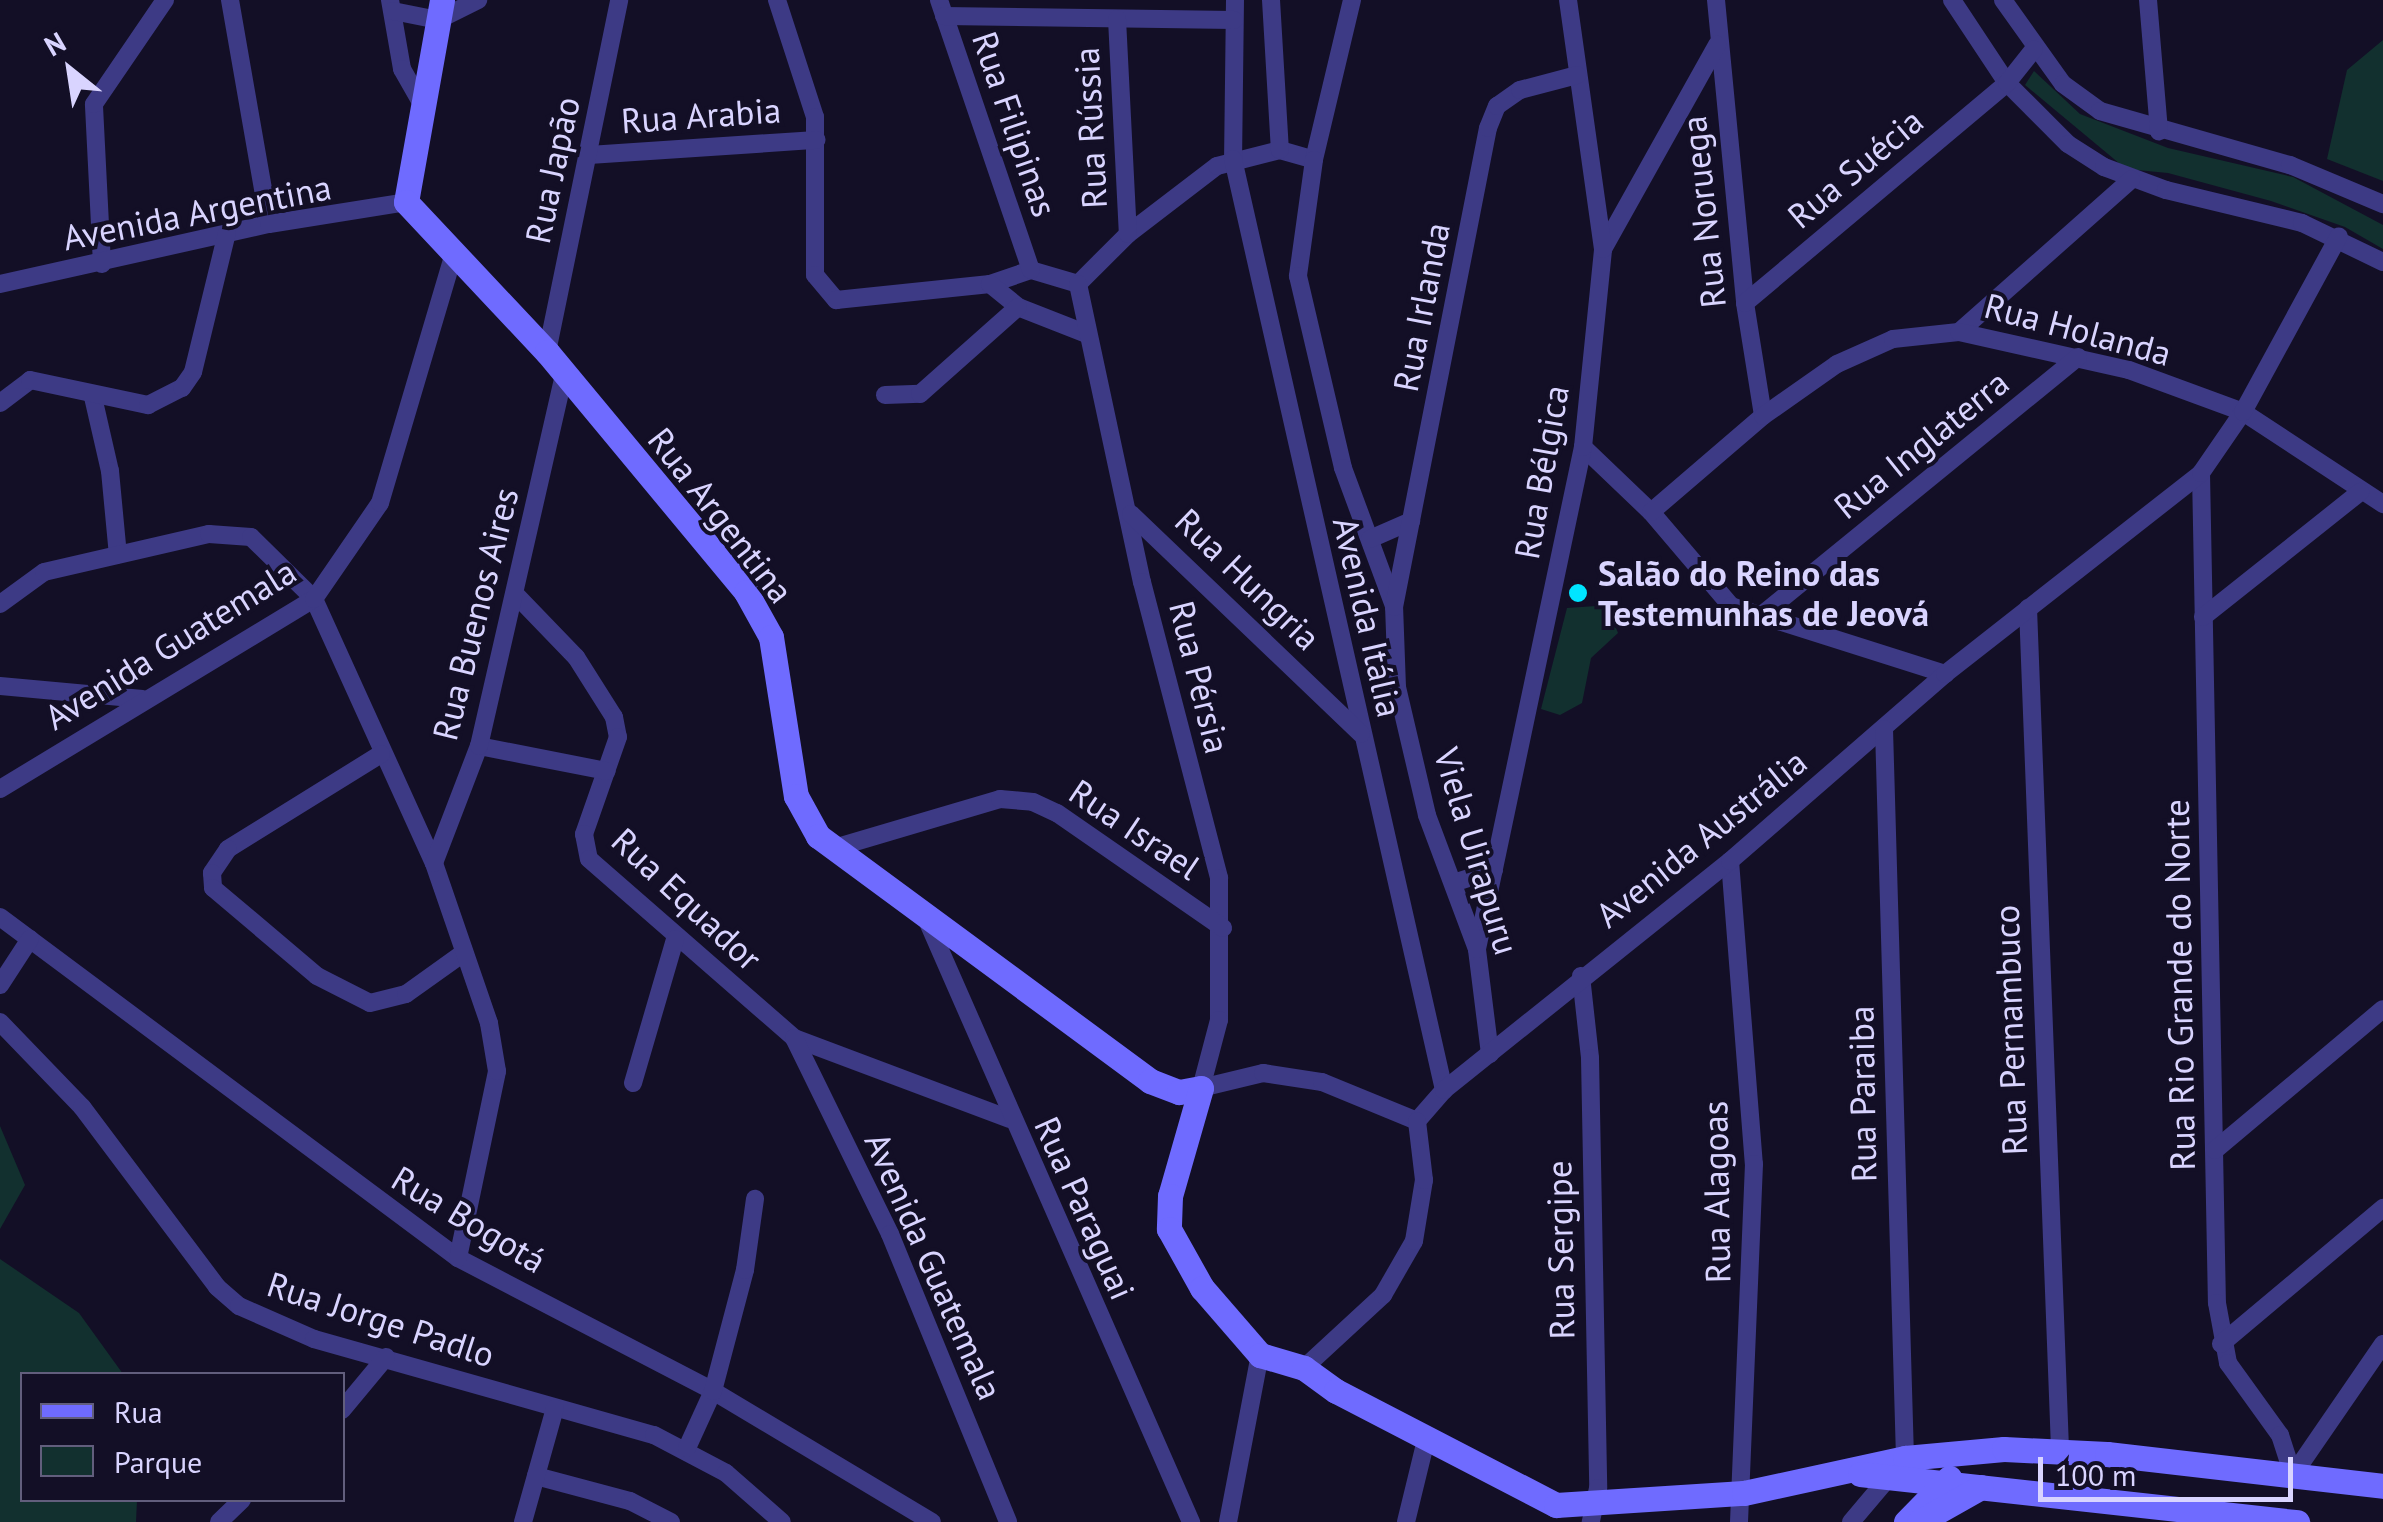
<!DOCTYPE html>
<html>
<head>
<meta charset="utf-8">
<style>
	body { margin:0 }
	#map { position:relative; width:2383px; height:1522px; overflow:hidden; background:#130f26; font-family:"PT Sans",sans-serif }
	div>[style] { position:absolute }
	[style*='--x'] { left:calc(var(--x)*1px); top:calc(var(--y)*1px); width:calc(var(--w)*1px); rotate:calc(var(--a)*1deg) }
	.green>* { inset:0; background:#12302f }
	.minor>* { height:18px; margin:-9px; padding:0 9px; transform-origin:9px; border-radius:9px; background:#3d3a85 }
	.secondary>* { height:25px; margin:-12.5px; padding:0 12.5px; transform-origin:12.5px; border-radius:12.5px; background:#6f6bff }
	.dots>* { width:28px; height:28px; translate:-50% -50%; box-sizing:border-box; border:5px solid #130f26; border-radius:50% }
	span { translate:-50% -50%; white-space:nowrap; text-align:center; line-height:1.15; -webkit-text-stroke:8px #130f26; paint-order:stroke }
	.street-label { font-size:35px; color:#d9d4ff }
	.poi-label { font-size:35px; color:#d9d4ff; font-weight:700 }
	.left { translate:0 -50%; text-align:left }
	.legend { position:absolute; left:20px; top:1372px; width:325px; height:130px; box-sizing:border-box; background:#130f26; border:2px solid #625e7d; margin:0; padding:12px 18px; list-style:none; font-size:30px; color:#d9d4ff }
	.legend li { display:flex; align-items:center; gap:20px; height:50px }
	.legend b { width:50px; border:2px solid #625e7d }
	.north { position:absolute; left:20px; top:20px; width:100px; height:100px; -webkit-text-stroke:8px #130f26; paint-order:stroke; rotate:330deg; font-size:28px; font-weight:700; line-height:40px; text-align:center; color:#d9d4ff }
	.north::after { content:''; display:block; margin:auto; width:35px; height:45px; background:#d9d4ff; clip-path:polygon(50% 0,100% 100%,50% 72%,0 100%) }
	.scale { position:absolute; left:2038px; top:1457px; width:255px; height:45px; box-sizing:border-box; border:5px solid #d9d4ff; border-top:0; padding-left:12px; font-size:30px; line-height:35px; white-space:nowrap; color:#d9d4ff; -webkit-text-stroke:8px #130f26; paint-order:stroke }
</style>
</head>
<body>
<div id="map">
	<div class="green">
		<i style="clip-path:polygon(2383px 40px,2383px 181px,2327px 159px,2347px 70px)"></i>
		<i style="clip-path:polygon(2034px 71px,2080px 114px,2168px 148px,2293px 177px,2383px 225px,2383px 249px,2345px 227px,2271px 201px,2168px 173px,2126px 169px,2025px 85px)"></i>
		<i style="clip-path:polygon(1596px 606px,1610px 613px,1618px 633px,1591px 658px,1582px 703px,1560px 715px,1541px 709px,1567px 608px)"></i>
		<i style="clip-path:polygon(0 1126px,25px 1185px,0 1229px)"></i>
		<i style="clip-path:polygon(0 1259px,79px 1313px,123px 1374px,22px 1374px,22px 1500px,137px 1500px,136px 1522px,0 1522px)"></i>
	</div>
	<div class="minor">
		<i style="--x:230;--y:0;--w:227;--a:80.1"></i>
		<i style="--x:390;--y:0;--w:70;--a:80.1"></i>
		<i style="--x:402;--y:69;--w:43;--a:60.4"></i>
		<i style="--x:777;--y:0;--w:123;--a:72"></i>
		<i style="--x:815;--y:117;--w:158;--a:90"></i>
		<i style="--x:815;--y:275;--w:33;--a:50"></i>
		<i style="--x:836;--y:300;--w:155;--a:-5.9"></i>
		<i style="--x:990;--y:284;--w:43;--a:-18.9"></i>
		<i style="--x:1031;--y:270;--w:49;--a:16.6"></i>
		<i style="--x:1078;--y:284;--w:71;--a:-45"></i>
		<i style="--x:1128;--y:234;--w:112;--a:-37.4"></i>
		<i style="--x:1217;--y:166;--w:65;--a:-14.3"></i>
		<i style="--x:1280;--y:150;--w:35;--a:16"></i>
		<i style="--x:939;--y:0;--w:285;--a:71.2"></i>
		<i style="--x:1235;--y:0;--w:159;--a:90.7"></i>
		<i style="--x:1233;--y:159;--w:955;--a:77.23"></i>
		<i style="--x:1271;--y:0;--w:150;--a:86.6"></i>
		<i style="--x:1352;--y:0;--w:164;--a:103.4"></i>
		<i style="--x:1314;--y:160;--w:117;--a:97.9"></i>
		<i style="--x:1298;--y:276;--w:197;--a:76.8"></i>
		<i style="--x:1343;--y:468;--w:147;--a:69.7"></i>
		<i style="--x:1716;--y:0;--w:304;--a:84.5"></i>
		<i style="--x:1745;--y:303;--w:114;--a:80.9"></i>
		<i style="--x:1952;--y:0;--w:100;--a:56.5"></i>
		<i style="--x:2007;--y:83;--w:86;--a:45"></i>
		<i style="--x:2068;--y:144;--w:43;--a:32.6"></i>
		<i style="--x:2104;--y:167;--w:66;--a:20.4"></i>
		<i style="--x:2166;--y:190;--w:140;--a:13.6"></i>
		<i style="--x:2302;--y:223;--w:90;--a:25.7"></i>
		<i style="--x:2003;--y:0;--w:103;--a:54.5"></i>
		<i style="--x:2063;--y:84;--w:46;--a:36.1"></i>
		<i style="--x:2100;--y:111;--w:198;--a:15.9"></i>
		<i style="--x:2290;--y:165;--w:101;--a:22.8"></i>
		<i style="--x:2148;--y:0;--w:132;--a:85.2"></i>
		<i style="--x:393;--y:11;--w:46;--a:11.3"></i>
		<i style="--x:438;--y:20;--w:45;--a:-26.6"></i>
		<i style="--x:944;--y:16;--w:290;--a:0.8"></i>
		<i style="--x:1117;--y:19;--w:215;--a:87.1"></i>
		<i style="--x:589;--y:155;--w:228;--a:-3.8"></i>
		<i style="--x:1603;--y:249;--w:234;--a:-60.8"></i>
		<i style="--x:102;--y:264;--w:160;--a:-92.9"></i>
		<i style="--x:94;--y:104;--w:126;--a:-55.7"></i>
		<i style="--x:0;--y:284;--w:276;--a:-12.6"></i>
		<i style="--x:269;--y:224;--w:139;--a:-9.1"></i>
		<i style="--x:990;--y:284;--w:36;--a:39"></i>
		<i style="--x:1018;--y:307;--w:74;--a:21.4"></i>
		<i style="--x:1078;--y:284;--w:305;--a:77.9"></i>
		<i style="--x:1142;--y:582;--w:306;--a:75.4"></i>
		<i style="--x:1219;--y:878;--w:142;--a:90"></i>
		<i style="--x:1219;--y:1020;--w:70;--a:104.8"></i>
		<i style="--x:1745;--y:303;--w:342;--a:-40"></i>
		<i style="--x:2007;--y:83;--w:43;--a:-51.5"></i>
		<i style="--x:1959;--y:332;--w:230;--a:-41.5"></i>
		<i style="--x:547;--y:352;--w:359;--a:-78.4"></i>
		<i style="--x:885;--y:395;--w:35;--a:-2"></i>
		<i style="--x:920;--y:394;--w:131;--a:-41.6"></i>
		<i style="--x:93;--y:397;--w:76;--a:77.1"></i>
		<i style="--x:110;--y:471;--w:84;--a:84.6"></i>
		<i style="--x:0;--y:403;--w:38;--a:-37"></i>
		<i style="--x:30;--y:380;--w:121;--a:12"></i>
		<i style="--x:148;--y:405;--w:38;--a:-27"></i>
		<i style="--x:182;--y:388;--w:19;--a:-55"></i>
		<i style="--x:193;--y:372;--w:143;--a:-76.3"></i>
		<i style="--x:1583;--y:447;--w:94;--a:43.7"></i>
		<i style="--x:1651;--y:512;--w:123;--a:49.6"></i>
		<i style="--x:1731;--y:606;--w:225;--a:17.6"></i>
		<i style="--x:2201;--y:473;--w:830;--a:88.9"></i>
		<i style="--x:2217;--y:1303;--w:61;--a:79.6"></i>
		<i style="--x:2228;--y:1363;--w:89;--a:54.2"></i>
		<i style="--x:2280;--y:1435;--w:42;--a:72"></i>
		<i style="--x:1651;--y:512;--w:148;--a:-40.6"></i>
		<i style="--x:1763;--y:416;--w:90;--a:-35.1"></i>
		<i style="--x:1837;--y:364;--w:61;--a:-24.1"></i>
		<i style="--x:1893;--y:339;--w:66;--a:-6.1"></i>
		<i style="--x:1959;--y:332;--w:174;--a:12.6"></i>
		<i style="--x:2129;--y:370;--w:121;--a:20.2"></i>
		<i style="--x:2243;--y:412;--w:168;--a:33.3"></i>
		<i style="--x:1131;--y:514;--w:318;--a:43.7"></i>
		<i style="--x:1370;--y:539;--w:45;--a:-23.7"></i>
		<i style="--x:517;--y:596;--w:85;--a:46"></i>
		<i style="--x:576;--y:657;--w:71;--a:57.7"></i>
		<i style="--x:614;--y:717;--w:20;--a:79"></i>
		<i style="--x:618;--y:737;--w:103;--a:109.3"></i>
		<i style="--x:584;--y:834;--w:25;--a:79"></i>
		<i style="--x:589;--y:859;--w:272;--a:41.1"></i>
		<i style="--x:794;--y:1038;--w:230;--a:20.6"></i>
		<i style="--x:0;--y:604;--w:54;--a:-36"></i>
		<i style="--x:44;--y:572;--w:169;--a:-13"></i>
		<i style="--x:209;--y:534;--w:42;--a:4.1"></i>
		<i style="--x:251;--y:537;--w:88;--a:44.5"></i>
		<i style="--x:314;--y:599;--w:290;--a:65.6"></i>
		<i style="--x:2028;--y:608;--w:843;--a:87.82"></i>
		<i style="--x:2203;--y:617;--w:201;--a:-38.5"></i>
		<i style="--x:1758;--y:618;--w:413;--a:-39.2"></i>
		<i style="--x:0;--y:686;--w:143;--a:5.2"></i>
		<i style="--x:479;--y:746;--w:130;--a:11.1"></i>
		<i style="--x:381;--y:754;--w:180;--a:148.2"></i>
		<i style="--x:228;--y:849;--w:29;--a:124"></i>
		<i style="--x:212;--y:873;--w:15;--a:86"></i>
		<i style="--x:213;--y:888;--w:136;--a:40.2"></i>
		<i style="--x:317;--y:976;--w:59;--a:27"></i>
		<i style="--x:370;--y:1003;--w:37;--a:-14"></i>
		<i style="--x:406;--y:994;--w:69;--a:-35.5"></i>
		<i style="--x:0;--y:789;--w:367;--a:-31.2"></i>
		<i style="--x:314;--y:599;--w:116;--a:-55.5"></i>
		<i style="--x:380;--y:503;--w:257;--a:-73.5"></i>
		<i style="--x:831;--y:849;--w:176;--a:-16.5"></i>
		<i style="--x:1000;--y:799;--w:33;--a:5"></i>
		<i style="--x:1033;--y:802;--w:26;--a:25"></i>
		<i style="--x:1057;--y:813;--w:202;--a:34.7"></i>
		<i style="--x:1730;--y:861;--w:304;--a:85.5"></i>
		<i style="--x:1754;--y:1164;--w:358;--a:92.4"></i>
		<i style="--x:1453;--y:883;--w:43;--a:-17.6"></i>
		<i style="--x:0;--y:917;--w:571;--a:36.67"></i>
		<i style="--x:458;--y:1258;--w:288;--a:27.5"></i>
		<i style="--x:713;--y:1391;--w:255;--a:30.9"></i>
		<i style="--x:926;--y:918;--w:660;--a:66.31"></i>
		<i style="--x:1477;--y:949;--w:513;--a:-78.08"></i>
		<i style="--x:1583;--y:447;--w:199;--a:-84.2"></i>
		<i style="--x:1603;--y:249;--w:251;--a:-98"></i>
		<i style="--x:1581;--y:976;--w:82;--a:83.7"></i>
		<i style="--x:1590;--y:1058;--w:430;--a:88.9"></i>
		<i style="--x:1598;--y:1488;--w:35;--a:102"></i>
		<i style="--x:0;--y:985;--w:55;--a:-56.9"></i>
		<i style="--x:0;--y:1022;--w:118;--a:46"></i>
		<i style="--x:82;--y:1107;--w:225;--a:53.1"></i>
		<i style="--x:217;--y:1287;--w:29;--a:41"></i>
		<i style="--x:239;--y:1306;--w:82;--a:23.7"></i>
		<i style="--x:314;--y:1339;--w:353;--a:15.8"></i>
		<i style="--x:654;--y:1435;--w:81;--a:27.8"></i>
		<i style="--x:726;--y:1473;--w:74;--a:41.2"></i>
		<i style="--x:794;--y:1038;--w:218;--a:63.9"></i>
		<i style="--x:890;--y:1234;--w:311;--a:67.7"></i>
		<i style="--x:1490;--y:1054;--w:106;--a:-97.1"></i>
		<i style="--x:1477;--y:949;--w:143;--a:-110.5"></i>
		<i style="--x:1427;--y:815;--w:131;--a:-103.2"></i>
		<i style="--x:1397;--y:687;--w:80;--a:-92.1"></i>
		<i style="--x:1394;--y:607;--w:488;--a:-78.9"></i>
		<i style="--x:1488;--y:128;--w:24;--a:-68"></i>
		<i style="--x:1497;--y:106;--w:28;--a:-35"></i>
		<i style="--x:1520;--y:90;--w:59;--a:-14.7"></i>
		<i style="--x:633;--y:1083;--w:150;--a:-73.7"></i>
		<i style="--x:1201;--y:1088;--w:64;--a:-13.6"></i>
		<i style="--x:1263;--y:1073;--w:60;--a:8.7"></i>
		<i style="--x:1322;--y:1082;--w:103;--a:22.3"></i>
		<i style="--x:1417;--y:1121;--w:41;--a:-48.9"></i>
		<i style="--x:1444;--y:1090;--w:366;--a:-38.7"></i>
		<i style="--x:1730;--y:861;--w:285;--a:-41"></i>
		<i style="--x:1945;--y:674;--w:325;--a:-38.1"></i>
		<i style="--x:2201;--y:473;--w:74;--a:-55.5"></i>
		<i style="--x:2243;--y:412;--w:200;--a:-61.4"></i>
		<i style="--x:2215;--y:1150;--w:219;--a:-40"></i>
		<i style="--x:458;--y:1258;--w:191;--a:-78.2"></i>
		<i style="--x:497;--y:1071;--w:49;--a:-99.5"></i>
		<i style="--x:489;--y:1023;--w:169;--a:-109"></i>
		<i style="--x:434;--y:863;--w:125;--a:-69"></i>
		<i style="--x:479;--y:746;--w:380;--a:-77.1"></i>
		<i style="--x:2221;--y:1344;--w:212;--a:-40"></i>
		<i style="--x:1304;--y:1368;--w:108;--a:-42.7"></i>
		<i style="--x:1383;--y:1295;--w:62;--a:-60.1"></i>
		<i style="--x:1414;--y:1241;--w:62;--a:-80.7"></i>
		<i style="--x:1424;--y:1180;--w:59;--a:-96.8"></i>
		<i style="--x:342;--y:1410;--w:69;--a:-50.3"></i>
		<i style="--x:687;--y:1448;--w:63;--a:-65.5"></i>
		<i style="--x:713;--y:1391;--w:125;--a:-75.2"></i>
		<i style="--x:745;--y:1270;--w:72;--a:-82"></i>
		<i style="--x:2293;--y:1475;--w:159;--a:-55.5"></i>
		<i style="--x:536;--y:1476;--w:97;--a:14.9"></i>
		<i style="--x:630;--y:1501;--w:46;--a:27.1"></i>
		<i style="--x:219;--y:1522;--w:32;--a:-44"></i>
		<i style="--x:523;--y:1522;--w:118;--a:-74.3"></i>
		<i style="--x:1228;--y:1522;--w:170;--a:-79.2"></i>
		<i style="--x:1406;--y:1522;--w:84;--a:-76.3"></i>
		<i style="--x:1851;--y:1522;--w:84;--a:-49.8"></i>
		<i style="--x:1905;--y:1458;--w:729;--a:-91.65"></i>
	</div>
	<div class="secondary">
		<i style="--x:442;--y:0;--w:205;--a:100.1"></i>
		<i style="--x:406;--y:202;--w:206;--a:46.8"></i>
		<i style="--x:547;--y:352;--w:312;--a:50.3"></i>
		<i style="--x:746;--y:592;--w:51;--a:60.9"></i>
		<i style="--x:771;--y:637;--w:161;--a:81.1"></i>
		<i style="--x:796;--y:796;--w:46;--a:61.2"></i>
		<i style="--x:818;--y:836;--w:413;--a:36.4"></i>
		<i style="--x:1150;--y:1081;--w:31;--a:21"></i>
		<i style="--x:1179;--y:1092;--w:22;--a:-10"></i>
		<i style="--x:1201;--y:1088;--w:112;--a:106"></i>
		<i style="--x:1170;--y:1196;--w:33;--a:92"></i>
		<i style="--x:1169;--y:1229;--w:68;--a:60.8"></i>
		<i style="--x:1202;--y:1288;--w:89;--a:49.1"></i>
		<i style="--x:1260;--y:1355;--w:46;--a:16.5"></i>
		<i style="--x:1304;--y:1368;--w:39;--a:36"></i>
		<i style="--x:1336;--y:1391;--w:248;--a:27.4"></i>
		<i style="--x:1556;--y:1505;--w:188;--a:-3.7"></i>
		<i style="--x:1744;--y:1493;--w:165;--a:-12.3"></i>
		<i style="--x:1905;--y:1458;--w:99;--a:-5.2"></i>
		<i style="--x:2004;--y:1449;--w:103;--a:2.8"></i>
		<i style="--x:2107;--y:1454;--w:278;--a:6.6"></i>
		<i style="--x:1860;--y:1474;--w:440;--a:6.3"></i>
		<i style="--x:1906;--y:1522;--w:62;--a:-45.7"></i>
		<i style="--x:1919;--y:1522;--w:71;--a:-29.4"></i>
	</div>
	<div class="dots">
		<i style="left:1578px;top:593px;background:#00e5ff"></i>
	</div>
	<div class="street-label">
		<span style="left:701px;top:115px;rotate:-4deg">Rua Arabia</span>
		<span style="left:1015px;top:124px;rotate:71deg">Rua Filipinas</span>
		<span style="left:1090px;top:128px;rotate:-93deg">Rua Rússia</span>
		<span style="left:1855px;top:168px;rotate:-40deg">Rua Suécia</span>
		<span style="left:552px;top:170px;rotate:-78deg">Rua Japão</span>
		<span style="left:197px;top:212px;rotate:-11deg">Avenida Argentina</span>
		<span style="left:1703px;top:212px;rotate:-96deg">Rua Noruega</span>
		<span style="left:1421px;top:307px;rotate:-79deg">Rua Irlanda</span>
		<span style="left:2078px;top:329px;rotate:15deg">Rua Holanda</span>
		<span style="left:1921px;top:444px;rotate:-39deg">Rua Inglaterra</span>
		<span style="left:1541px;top:472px;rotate:-80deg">Rua Bélgica</span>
		<span style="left:721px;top:515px;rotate:52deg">Rua Argentina</span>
		<span style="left:1248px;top:579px;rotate:44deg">Rua Hungria</span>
		<span style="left:475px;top:614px;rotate:-76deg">Rua Buenos Aires</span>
		<span style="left:1368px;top:617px;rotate:77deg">Avenida Itália</span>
		<span style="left:170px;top:644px;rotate:-32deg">Avenida Guatemala</span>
		<span style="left:1200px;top:677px;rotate:76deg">Rua Pérsia</span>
		<span style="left:1135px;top:829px;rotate:34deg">Rua Israel</span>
		<span style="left:1701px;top:838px;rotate:-39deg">Avenida Austrália</span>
		<span style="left:1477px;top:851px;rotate:73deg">Viela Uirapuru</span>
		<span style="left:687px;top:899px;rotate:43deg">Rua Equador</span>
		<span style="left:2179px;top:985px;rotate:-91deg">Rua Rio Grande do Norte</span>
		<span style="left:2010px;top:1030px;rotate:-92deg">Rua Pernambuco</span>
		<span style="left:1862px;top:1094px;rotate:-91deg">Rua Paraiba</span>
		<span style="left:1716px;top:1192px;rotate:-91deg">Rua Alagoas</span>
		<span style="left:1085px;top:1208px;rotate:66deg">Rua Paraguai</span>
		<span style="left:469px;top:1219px;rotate:31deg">Rua Bogotá</span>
		<span style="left:1560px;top:1250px;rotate:-91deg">Rua Sergipe</span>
		<span style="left:934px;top:1266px;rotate:66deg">Avenida Guatemala</span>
		<span style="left:381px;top:1319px;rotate:18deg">Rua Jorge Padlo</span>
	</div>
	<div class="poi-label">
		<span class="left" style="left:1598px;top:593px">Salão do Reino das<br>Testemunhas de Jeová</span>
	</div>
	<ul class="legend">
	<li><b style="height:12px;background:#6f6bff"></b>Rua</li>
	<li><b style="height:28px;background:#12302f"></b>Parque</li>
	</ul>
	<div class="north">N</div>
	<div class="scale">100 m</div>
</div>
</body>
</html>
